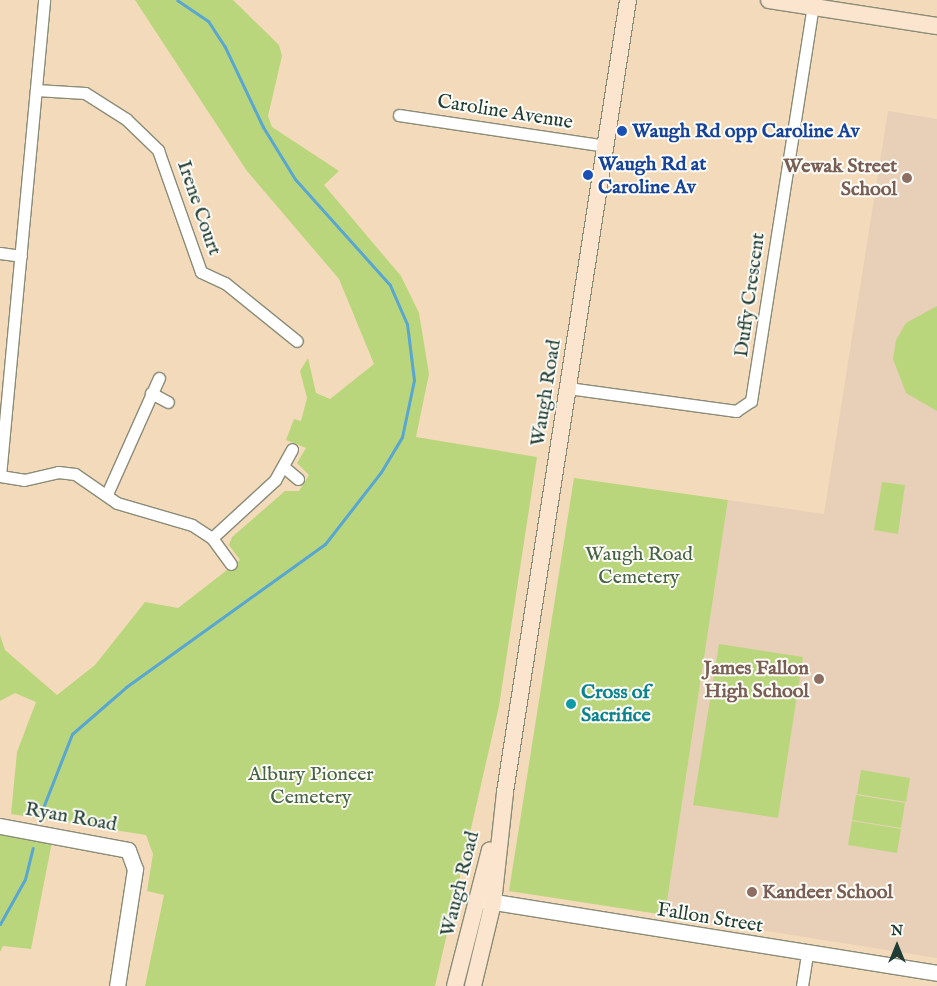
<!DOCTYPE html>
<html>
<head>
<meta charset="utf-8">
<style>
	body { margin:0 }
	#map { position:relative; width:937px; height:986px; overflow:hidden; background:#f3daba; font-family:"IM FELL English",serif }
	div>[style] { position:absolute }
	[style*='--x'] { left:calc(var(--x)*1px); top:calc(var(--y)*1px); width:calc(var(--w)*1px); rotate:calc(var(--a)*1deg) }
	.built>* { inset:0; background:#e7d0b7 }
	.green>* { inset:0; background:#bad67d }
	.stream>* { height:3px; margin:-1.5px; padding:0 1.5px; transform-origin:1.5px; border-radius:1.5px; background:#58a6d1 }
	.roads { filter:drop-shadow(1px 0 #898c77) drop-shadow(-1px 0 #898c77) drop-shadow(0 1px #898c77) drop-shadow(0 -1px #898c77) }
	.minor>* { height:11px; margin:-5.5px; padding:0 5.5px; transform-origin:5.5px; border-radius:5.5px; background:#fff }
	.tertiary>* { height:15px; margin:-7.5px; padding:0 7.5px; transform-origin:7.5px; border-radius:7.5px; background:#fff }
	.secondary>* { height:16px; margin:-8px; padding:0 8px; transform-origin:8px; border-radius:8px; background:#fbe5cf }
	.dots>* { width:14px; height:14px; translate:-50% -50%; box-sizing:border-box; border:2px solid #fdfcf7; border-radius:50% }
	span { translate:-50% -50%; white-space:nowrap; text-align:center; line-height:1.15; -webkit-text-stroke:4px #fdfcf7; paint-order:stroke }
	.street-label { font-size:20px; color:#1f3d34 }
	.transit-label { font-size:20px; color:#164399; font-weight:700 }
	.left { translate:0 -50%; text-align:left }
	.education-label { font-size:20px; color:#785e54; font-weight:700 }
	.right { translate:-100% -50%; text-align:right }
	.park-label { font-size:20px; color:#466346 }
	.culture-label { font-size:20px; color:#0d838f; font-weight:700 }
	.north { position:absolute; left:872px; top:921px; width:50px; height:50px; -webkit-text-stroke:4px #fdfcf7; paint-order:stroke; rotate:0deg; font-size:14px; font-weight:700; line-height:20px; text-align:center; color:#1f3d34 }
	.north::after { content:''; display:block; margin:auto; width:18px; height:22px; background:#1f3d34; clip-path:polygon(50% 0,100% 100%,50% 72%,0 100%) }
</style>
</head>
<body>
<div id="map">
	<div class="built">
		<i style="clip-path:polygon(888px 111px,937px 119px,937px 958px,665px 915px,728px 500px,824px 514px)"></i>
	</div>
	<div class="green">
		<i style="clip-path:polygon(135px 0,233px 0,279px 45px,282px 56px,268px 116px,272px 127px,339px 171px,324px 185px,401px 276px,419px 313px,429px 374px,416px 437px,537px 457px,499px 706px,435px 986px,145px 986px,164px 895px,147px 891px,153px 854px,146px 835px,11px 814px,17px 752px,36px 702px,15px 693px,0 701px,0 635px,5px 650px,57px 695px,95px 665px,145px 602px,178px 608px,240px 560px,229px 545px,232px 537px,285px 491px,299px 491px,309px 475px,297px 463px,306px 448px,286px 440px,294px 419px,301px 421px,307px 398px,300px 371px,308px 358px,316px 393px,330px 399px,374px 364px,339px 279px,247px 171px)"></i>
		<i style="clip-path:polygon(937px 306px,937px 411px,906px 393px,893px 359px,896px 340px,906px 323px)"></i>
		<i style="clip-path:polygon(574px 478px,728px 500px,665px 915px,509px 891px)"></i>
		<i style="clip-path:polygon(882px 482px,905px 485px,898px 534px,874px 530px)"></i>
		<i style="clip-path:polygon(719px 644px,803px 657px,778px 818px,693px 805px)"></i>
		<i style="clip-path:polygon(861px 770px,910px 778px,906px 802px,857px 794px)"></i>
		<i style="clip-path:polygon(856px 795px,905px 803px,901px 828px,852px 820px)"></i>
		<i style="clip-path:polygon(852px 821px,901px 829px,897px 853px,848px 845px)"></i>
		<i style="clip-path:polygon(0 834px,52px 842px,31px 949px,3px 946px,0 952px)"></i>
	</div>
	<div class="stream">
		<i style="--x:39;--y:818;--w:90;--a:-68.6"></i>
		<i style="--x:72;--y:734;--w:72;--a:-41"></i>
		<i style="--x:126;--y:687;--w:245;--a:-35.7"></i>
		<i style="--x:325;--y:544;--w:91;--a:-52.1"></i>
		<i style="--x:381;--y:472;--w:41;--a:-59"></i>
		<i style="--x:402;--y:437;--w:58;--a:-78.1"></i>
		<i style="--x:414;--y:380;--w:56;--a:-97.1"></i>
		<i style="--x:407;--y:324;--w:43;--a:-113.6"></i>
		<i style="--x:390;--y:285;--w:142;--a:-131.9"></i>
		<i style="--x:295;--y:179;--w:61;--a:-121.6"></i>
		<i style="--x:263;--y:127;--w:89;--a:-115.4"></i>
		<i style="--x:225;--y:47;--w:31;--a:-123"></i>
		<i style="--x:208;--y:21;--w:37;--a:-146"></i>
		<i style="--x:0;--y:924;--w:51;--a:-60.9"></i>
		<i style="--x:25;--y:879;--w:32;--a:-76"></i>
	</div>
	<div class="roads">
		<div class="minor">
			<i style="--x:36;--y:90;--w:49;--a:3.5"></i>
			<i style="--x:85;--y:93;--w:49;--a:32.4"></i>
			<i style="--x:126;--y:119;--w:45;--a:44.1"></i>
			<i style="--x:158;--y:150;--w:129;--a:70.6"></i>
			<i style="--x:201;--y:272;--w:26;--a:25"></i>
			<i style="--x:225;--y:283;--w:92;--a:38.9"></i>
			<i style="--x:399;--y:115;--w:209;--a:8.5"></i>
			<i style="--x:0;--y:253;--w:21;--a:8"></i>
			<i style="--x:568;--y:388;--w:170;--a:7.8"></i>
			<i style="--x:736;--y:411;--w:18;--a:-34"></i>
			<i style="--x:751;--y:401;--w:399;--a:-81.1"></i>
			<i style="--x:151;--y:393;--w:19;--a:28"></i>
			<i style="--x:285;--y:468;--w:17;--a:40"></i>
			<i style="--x:0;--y:476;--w:478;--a:-84.7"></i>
			<i style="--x:0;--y:476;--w:24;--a:9"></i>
			<i style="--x:24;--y:480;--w:35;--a:-13"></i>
			<i style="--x:58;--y:472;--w:17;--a:7"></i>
			<i style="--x:75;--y:474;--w:51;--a:34.6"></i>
			<i style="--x:117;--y:503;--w:78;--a:16.3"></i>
			<i style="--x:192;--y:525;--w:24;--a:33"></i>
			<i style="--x:212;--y:538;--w:32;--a:54"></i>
			<i style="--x:107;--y:494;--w:127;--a:-65.9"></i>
			<i style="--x:212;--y:538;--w:86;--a:-42.6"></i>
			<i style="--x:275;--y:480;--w:35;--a:-61"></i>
			<i style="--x:802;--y:986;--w:32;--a:-81"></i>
		</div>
		<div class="tertiary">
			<i style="--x:0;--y:826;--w:130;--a:10.6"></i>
			<i style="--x:128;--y:850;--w:20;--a:70"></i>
			<i style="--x:135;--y:869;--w:118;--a:98.7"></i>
			<i style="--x:482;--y:900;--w:461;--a:9.1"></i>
		</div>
		<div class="secondary">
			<i style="--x:769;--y:0;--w:170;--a:8.8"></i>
			<i style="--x:455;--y:986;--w:140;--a:-75.6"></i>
			<i style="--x:473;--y:986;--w:85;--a:-76.5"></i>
			<i style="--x:493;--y:903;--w:112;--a:-83.8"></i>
			<i style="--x:505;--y:792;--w:801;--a:-81.17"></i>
		</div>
	</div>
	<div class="dots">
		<i style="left:622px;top:131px;background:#1a4fb4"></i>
		<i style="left:588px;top:175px;background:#1a4fb4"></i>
		<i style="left:907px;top:178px;background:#8d6e63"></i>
		<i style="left:819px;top:679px;background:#8d6e63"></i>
		<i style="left:571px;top:704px;background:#0f9aa8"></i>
		<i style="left:752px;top:892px;background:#8d6e63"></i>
	</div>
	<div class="street-label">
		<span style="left:505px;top:112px;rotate:9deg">Caroline Avenue</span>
		<span style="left:199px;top:208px;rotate:71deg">Irene Court</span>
		<span style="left:750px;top:295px;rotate:-82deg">Duffy Crescent</span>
		<span style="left:546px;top:393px;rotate:-81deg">Waugh Road</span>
		<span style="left:71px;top:817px;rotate:10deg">Ryan Road</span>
		<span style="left:460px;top:884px;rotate:-76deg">Waugh Road</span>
		<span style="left:710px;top:918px;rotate:9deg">Fallon Street</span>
	</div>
	<div class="transit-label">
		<span class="left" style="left:632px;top:131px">Waugh Rd opp Caroline Av</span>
		<span class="left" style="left:598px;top:176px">Waugh Rd at<br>Caroline Av</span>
	</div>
	<div class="education-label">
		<span class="right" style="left:897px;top:178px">Wewak Street<br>School</span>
		<span class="right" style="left:809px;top:680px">James Fallon<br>High School</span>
		<span class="left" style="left:762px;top:892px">Kandeer School</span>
	</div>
	<div class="park-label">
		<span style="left:639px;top:566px">Waugh Road<br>Cemetery</span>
		<span style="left:311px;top:786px">Albury Pioneer<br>Cemetery</span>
	</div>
	<div class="culture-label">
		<span class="left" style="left:581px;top:704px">Cross of<br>Sacrifice</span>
	</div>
	<div class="north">N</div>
</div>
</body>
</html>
